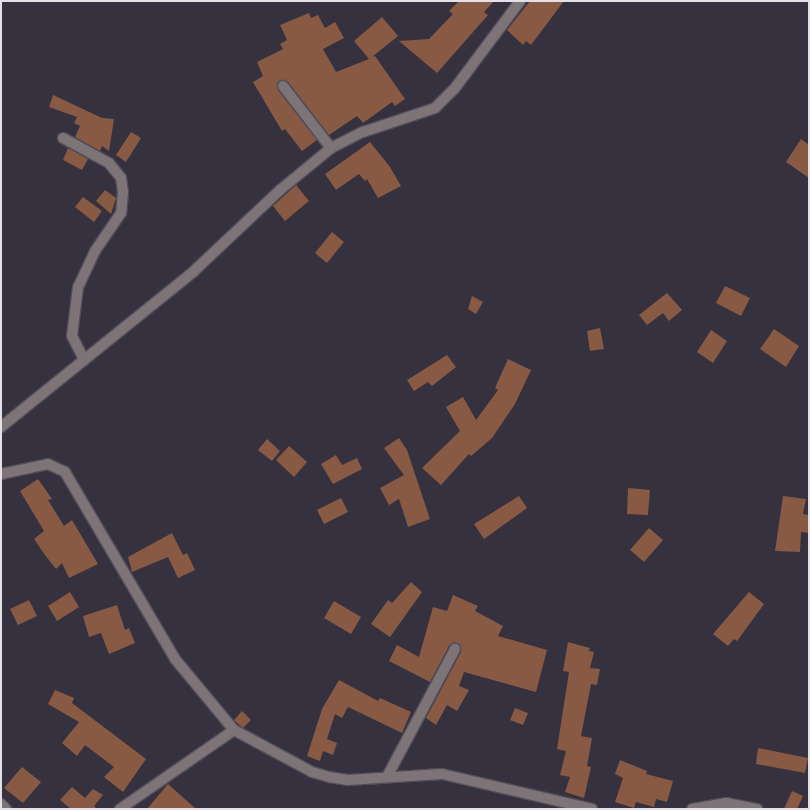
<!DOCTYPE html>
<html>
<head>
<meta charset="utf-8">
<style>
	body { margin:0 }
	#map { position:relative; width:810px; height:810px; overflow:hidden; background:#36313e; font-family:"Source Sans 3",sans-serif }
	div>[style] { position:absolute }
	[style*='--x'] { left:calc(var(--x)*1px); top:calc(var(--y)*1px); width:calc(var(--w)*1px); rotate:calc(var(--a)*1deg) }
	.building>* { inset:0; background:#885a44 }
	.roads { filter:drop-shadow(1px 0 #524d59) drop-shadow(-1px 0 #524d59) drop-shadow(0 1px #524d59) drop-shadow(0 -1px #524d59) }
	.minor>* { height:10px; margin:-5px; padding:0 5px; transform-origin:5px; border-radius:5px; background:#7c7476 }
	span { translate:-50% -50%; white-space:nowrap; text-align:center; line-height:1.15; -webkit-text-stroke:3px #36313e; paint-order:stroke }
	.frame { position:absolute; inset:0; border:2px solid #e3e0e8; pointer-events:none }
</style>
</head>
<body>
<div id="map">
	<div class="building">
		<i style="clip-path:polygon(459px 1px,494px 1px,484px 12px,488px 15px,437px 73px,399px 41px,429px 39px,453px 14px,449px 11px)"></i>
		<i style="clip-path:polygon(530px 1px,564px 1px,531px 45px,526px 41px,523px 45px,507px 30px)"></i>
		<i style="clip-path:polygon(309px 13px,311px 18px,318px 15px,325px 28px,335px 22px,344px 38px,323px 49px,336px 72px,369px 59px,354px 41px,382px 17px,398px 36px,372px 57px,375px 56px,405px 99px,395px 106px,392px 102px,363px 123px,357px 116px,329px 135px,288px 82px,279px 81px,278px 90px,317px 140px,302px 151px,285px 129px,282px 131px,253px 82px,263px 76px,257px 62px,283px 49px,280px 44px,287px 40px,280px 25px)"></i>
		<i style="clip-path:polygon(53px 95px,102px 118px,114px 119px,109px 151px,102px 146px,100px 151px,75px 137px,80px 126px,74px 123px,77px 117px,49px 107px)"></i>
		<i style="clip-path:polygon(131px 132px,141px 138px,126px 162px,116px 155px)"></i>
		<i style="clip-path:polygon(801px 139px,809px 145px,809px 178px,786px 162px)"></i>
		<i style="clip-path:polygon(370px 142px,390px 167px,401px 186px,378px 198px,367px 179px,365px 181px,359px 174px,336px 190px,325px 174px)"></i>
		<i style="clip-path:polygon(68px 148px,88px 159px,82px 170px,63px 160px)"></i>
		<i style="clip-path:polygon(296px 185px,309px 201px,285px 221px,273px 206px)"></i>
		<i style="clip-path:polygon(105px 190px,116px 198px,111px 214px,96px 201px)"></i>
		<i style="clip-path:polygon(83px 197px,102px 211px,94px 222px,75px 207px)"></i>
		<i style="clip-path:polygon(332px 232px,344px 242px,327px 263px,315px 253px)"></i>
		<i style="clip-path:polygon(725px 286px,750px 298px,741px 316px,716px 303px)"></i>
		<i style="clip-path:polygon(667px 293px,682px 310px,669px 321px,663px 313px,647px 325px,639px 315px)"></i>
		<i style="clip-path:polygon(472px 296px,483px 302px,476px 314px,468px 309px)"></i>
		<i style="clip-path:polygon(600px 328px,604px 349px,590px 351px,587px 331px)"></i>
		<i style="clip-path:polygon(774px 329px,799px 346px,786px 367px,760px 349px)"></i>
		<i style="clip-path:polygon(711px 330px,727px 341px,713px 363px,697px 352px)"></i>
		<i style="clip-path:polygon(447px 355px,456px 367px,432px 386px,428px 382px,414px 391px,407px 380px)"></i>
		<i style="clip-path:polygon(508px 359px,531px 370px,515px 404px,492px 438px,471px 456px,469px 454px,441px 485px,422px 468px,460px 431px,446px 407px,463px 397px,476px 420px,498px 390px,495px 388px)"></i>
		<i style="clip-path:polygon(399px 438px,407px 450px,430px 519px,408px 527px,399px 499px,389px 505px,380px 488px,404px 475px,384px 448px)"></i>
		<i style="clip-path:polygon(267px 439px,280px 451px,272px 461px,258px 450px)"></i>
		<i style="clip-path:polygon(289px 446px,307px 462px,294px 477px,276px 460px)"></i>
		<i style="clip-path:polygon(336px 455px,342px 465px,357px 458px,362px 469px,333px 484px,321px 464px)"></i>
		<i style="clip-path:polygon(38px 479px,52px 499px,48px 500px,64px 526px,72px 520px,98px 564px,69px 578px,62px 563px,56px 569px,45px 555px,34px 539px,44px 531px,20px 491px)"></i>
		<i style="clip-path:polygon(628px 488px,650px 490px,648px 515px,627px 514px)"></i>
		<i style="clip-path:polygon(519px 496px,527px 508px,484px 539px,474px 524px)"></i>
		<i style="clip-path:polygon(783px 496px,806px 499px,803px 514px,809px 515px,809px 533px,801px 532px,800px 552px,775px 551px)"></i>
		<i style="clip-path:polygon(341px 498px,348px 512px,324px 524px,317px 510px)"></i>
		<i style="clip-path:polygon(649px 528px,663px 540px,644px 562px,630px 550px)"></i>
		<i style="clip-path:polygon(172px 533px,183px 555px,187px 553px,195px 570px,178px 578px,168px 557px,132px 572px,128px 557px)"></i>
		<i style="clip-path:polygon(411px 582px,422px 592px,390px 637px,371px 624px,388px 600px,392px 603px)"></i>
		<i style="clip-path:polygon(70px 592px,79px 607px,57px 621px,48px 606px)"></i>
		<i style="clip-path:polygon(749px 592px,764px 604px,737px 641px,734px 639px,728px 646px,713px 634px)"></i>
		<i style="clip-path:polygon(453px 595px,478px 606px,475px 611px,503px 626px,498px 636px,547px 650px,536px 692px,464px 672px,459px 686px,469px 690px,457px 711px,447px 705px,436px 725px,426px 718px,461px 652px,460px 645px,455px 643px,449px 646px,430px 682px,389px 661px,397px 645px,419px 657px,433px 607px,447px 611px)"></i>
		<i style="clip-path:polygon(29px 600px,37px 616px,18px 625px,10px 609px)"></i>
		<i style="clip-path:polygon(334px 601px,361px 617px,351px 634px,324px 618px)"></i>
		<i style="clip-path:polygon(117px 605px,125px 630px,129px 628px,135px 643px,109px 654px,101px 633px,89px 637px,83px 616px)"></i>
		<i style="clip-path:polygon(568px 642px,590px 648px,589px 651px,594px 652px,590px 668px,600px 669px,597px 685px,591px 684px,581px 736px,592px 738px,587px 766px,591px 767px,584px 798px,565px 792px,570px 777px,560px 775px,566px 751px,557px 749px,569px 672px,563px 671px)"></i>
		<i style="clip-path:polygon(339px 680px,378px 701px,380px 698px,411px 712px,402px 733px,348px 707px,342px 718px,335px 714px,327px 739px,337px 743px,333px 755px,323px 751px,320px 761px,307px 756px,322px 709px)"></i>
		<i style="clip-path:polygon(55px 690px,74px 698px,72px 703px,146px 759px,123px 792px,104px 777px,114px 767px,85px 745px,77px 756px,62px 743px,79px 722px,48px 704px)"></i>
		<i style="clip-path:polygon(515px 708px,528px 713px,523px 725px,510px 720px)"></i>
		<i style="clip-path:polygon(242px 711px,251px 720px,243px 728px,234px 720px)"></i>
		<i style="clip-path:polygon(758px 748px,808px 758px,805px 773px,756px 764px)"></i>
		<i style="clip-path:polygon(620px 760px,647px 771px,646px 774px,673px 781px,667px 802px,656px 799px,654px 807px,636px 802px,634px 808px,615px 802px,623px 778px,615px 774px)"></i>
		<i style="clip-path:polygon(22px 767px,41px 782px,23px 803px,4px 788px)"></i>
		<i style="clip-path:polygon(168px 784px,196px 809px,147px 809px)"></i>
		<i style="clip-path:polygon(72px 787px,85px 798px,93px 789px,103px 795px,94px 806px,97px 809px,71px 809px,60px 800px)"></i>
		<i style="clip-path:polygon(792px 791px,803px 796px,797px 809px,784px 809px)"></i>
	</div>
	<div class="roads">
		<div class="minor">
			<i style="--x:283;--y:86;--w:78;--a:52.3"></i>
			<i style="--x:63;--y:138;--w:52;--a:28.5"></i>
			<i style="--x:109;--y:163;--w:19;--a:51"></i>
			<i style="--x:121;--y:178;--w:14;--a:82"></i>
			<i style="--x:123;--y:192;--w:21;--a:95"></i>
			<i style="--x:121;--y:213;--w:46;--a:124.4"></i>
			<i style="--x:95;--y:251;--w:40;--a:115"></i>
			<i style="--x:78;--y:287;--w:49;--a:97"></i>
			<i style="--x:72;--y:336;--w:27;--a:63"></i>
			<i style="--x:1;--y:427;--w:248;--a:-38.9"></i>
			<i style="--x:194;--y:271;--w:118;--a:-43.3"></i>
			<i style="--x:280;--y:190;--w:66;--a:-39.5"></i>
			<i style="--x:331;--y:148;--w:36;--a:-27"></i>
			<i style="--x:363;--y:132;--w:76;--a:-18.4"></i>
			<i style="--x:435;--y:108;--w:28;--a:-45"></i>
			<i style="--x:455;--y:88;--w:109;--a:-53.2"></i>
			<i style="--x:1;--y:474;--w:48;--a:-12"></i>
			<i style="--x:48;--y:464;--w:19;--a:25"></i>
			<i style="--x:65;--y:472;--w:217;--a:59.5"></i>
			<i style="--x:175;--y:659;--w:92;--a:50.3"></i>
			<i style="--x:234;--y:730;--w:89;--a:28.3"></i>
			<i style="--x:312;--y:772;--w:18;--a:16"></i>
			<i style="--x:329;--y:777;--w:19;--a:9"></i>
			<i style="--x:348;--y:780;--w:94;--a:-3.7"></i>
			<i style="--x:442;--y:774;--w:154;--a:13.1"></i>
			<i style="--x:388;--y:775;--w:143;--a:-62"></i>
			<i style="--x:1;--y:804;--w:7;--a:45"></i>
			<i style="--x:120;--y:809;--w:139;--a:-34.7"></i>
			<i style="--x:692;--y:809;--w:35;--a:-10"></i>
			<i style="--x:726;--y:803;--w:32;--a:11"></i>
		</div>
	</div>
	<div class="frame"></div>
</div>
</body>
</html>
